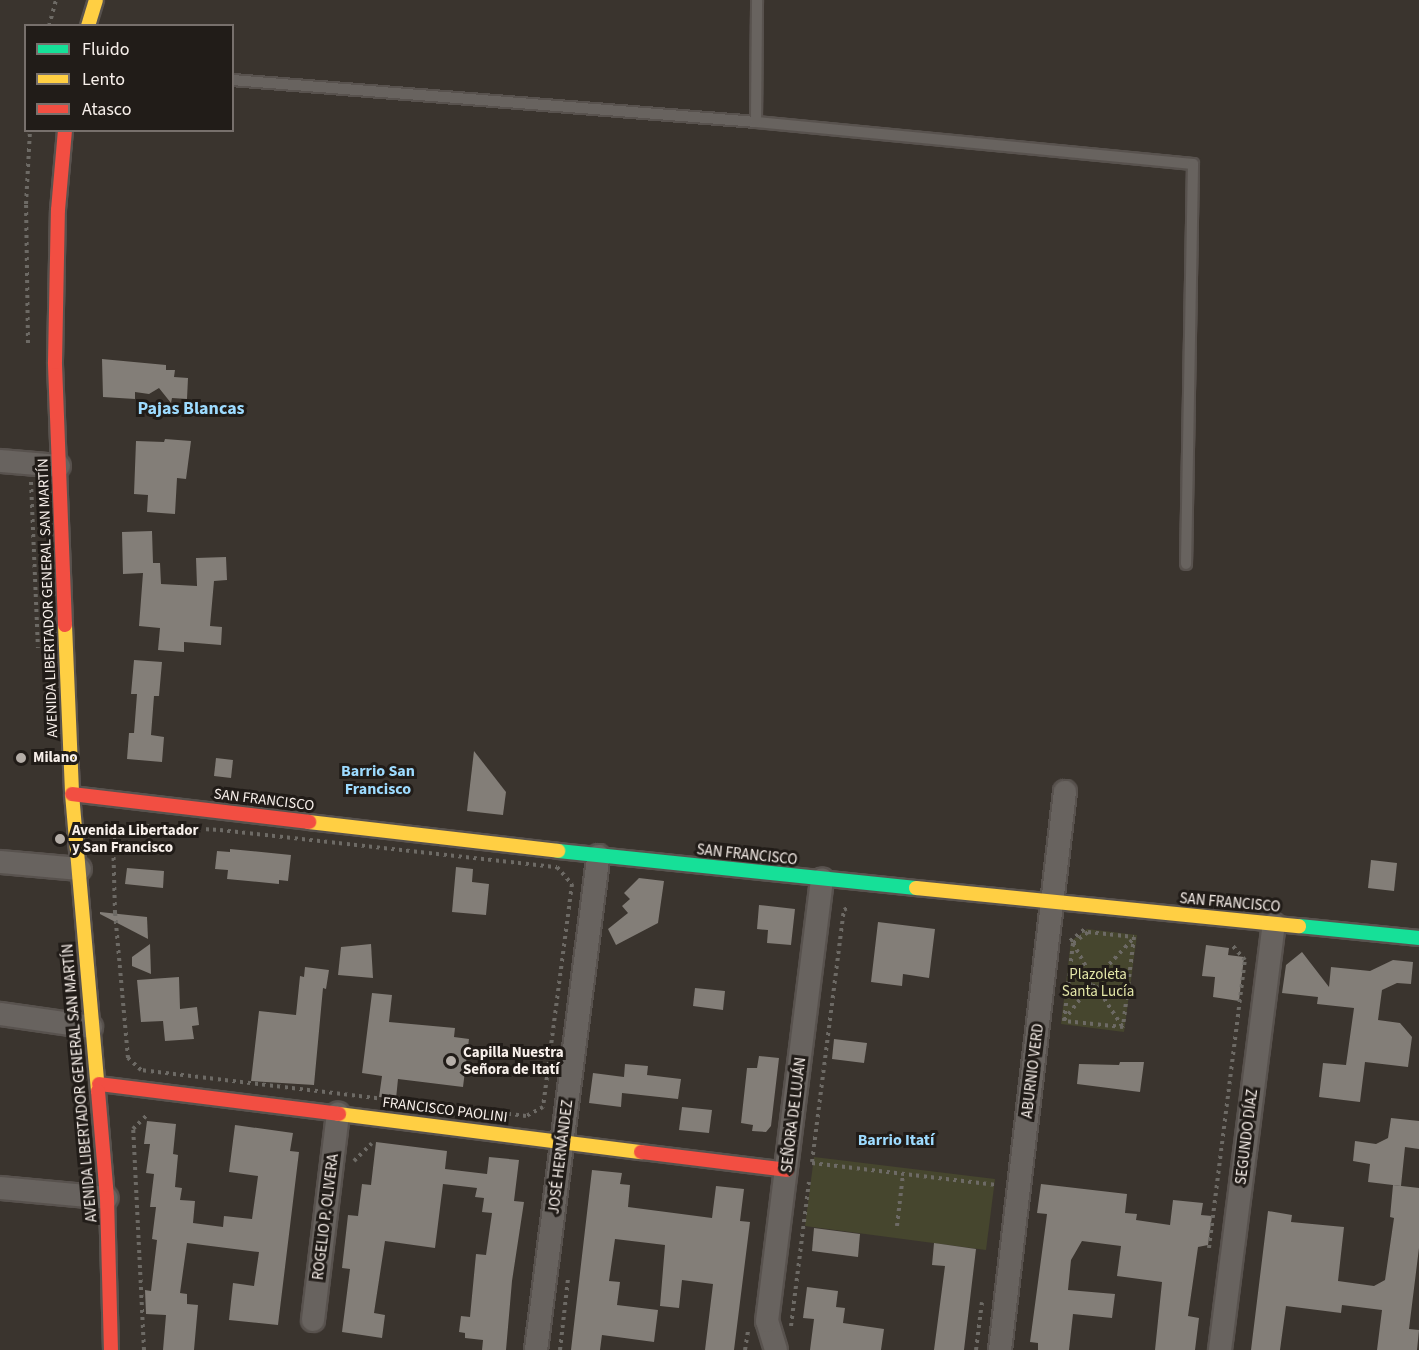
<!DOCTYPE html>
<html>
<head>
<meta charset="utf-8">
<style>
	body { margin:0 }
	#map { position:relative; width:1419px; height:1350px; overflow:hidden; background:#3a342e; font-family:"Source Sans 3",sans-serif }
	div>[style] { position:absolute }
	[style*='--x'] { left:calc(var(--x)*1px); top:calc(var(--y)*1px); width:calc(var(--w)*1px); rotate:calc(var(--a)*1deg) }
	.green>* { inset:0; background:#46462e }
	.building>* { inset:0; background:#837e78 }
	.path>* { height:4px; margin-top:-2px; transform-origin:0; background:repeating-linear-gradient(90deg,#6d6a65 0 3px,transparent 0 7.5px) }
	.roads { filter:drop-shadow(2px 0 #58524e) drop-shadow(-2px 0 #58524e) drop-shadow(0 2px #58524e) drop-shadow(0 -2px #58524e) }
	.lane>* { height:10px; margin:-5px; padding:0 5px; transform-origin:5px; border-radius:5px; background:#68635f }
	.street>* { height:22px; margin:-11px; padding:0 11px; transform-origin:11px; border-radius:11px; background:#68635f }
	.fast>* { height:14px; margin:-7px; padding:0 7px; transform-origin:7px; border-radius:7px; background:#16e098 }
	.slow>* { height:14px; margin:-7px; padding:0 7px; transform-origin:7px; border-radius:7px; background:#ffcf43 }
	.jam>* { height:14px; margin:-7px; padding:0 7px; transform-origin:7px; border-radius:7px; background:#f24e42 }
	.dots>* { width:16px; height:16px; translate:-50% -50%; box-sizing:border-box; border:3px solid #211c18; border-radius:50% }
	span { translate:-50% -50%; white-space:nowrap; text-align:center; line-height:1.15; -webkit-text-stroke:6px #211c18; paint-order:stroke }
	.street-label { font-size:15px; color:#f7efea }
	.poi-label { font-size:15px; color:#f7efea; font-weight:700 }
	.left { translate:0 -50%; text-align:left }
	.park-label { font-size:15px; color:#e3e6a8 }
	.neighbourhood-label { font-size:16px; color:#9ddbff; font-weight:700 }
	.quarter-label { font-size:18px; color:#9ddbff; font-weight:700 }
	.legend { position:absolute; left:24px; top:24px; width:210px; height:108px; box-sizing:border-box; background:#211c18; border:2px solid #77706c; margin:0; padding:8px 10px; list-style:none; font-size:18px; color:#f7efea }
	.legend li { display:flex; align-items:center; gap:12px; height:30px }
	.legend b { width:30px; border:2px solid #77706c }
</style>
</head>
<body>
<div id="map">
	<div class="green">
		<i style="clip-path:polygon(1087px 929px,1137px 935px,1124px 1032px,1061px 1024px,1071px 941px)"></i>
		<i style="clip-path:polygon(814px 1157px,995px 1179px,986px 1250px,805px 1226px)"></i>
	</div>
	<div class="building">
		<i style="clip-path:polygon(102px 359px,166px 365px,166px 370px,175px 370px,174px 377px,188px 378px,187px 399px,172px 398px,171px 403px,159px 388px,149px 394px,135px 392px,135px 399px,103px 397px)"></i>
		<i style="clip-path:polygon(165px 439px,191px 441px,186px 479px,177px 478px,175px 514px,147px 512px,148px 495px,134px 494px,136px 441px,164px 442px)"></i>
		<i style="clip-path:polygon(152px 531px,153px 563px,160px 563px,161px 584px,197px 586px,196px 558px,226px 557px,227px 580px,214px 581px,210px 626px,222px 627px,221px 645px,184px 642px,184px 652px,158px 650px,160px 628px,139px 626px,143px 573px,123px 574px,122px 532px)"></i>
		<i style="clip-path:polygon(134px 660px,162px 662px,159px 696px,154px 696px,151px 735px,164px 737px,162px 762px,127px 759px,129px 733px,134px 733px,137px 694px,131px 694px)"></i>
		<i style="clip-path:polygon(474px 751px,506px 792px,503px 815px,467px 811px)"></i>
		<i style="clip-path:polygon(216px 758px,233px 760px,231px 778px,214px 776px)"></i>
		<i style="clip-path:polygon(230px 849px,291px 855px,288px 881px,279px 880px,279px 884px,227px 879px,228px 870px,215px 869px,217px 851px,230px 852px)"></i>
		<i style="clip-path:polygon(1371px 860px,1397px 863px,1394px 891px,1368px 888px)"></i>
		<i style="clip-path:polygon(456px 867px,473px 869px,472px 882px,489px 884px,486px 915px,452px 912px)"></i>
		<i style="clip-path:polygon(127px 868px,164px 871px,163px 888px,125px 884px)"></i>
		<i style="clip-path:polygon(639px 878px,664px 881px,658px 923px,616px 945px,608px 929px,628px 913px,622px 906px,630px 899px,624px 893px)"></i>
		<i style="clip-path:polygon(759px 905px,795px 909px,791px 945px,767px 943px,768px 930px,757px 929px)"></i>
		<i style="clip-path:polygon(100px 912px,147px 917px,148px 939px,100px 914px)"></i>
		<i style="clip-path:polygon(878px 922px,935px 929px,929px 978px,903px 974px,902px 986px,871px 982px)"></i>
		<i style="clip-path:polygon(150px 944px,151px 974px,132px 966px,132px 957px)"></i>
		<i style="clip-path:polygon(371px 944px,373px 978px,338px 975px,341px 947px)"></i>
		<i style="clip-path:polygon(1206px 945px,1229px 948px,1228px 955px,1244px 957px,1239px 1001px,1213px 997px,1215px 977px,1202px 976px)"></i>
		<i style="clip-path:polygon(1302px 952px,1329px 987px,1331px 967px,1370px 971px,1393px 960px,1413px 962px,1411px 984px,1397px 983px,1382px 990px,1378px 1020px,1400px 1023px,1412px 1037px,1408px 1067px,1365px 1062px,1360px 1102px,1319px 1097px,1323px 1063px,1346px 1065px,1354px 1008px,1317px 1004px,1318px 997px,1282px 993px,1286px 965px)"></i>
		<i style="clip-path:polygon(305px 967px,329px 970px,326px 989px,323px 988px,314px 1085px,251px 1081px,259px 1011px,296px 1015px,300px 976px,304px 977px)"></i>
		<i style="clip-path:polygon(179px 977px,180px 1009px,197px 1007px,199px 1025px,192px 1026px,194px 1039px,165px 1041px,163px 1021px,141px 1022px,137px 980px)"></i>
		<i style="clip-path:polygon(695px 988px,725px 991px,723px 1010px,693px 1006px)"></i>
		<i style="clip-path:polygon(372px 993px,392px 995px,389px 1022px,455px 1028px,454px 1037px,469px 1039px,463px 1087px,398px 1079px,396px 1099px,379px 1097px,382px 1076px,362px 1073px)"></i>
		<i style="clip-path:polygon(834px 1039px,867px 1043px,864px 1063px,832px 1059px)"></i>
		<i style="clip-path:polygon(759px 1056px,779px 1058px,771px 1126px,766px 1132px,752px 1131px,753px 1125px,741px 1123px,747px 1068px,757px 1068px)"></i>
		<i style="clip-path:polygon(1120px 1062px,1144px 1062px,1140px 1092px,1077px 1084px,1079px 1064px,1119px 1065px)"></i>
		<i style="clip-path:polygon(625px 1064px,648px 1066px,647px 1075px,681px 1079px,678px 1099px,622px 1093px,621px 1107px,589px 1103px,593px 1073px,624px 1077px)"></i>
		<i style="clip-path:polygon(682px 1107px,712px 1110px,709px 1133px,679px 1130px)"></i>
		<i style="clip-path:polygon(1391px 1118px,1419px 1121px,1419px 1149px,1405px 1147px,1401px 1186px,1368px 1182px,1370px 1164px,1353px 1161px,1355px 1141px,1376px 1144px,1388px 1138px)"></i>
		<i style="clip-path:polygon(147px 1121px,176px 1124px,173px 1154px,178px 1155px,175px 1187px,182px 1188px,180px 1200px,195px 1201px,193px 1223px,223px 1227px,224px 1216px,252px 1219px,258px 1176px,229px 1172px,235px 1125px,293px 1133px,290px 1151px,299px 1152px,278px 1325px,229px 1320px,233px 1283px,254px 1286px,259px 1252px,187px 1243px,180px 1293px,187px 1294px,187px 1304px,198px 1305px,194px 1350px,163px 1350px,166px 1315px,146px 1314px,145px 1290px,151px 1291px,157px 1240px,152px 1239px,156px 1207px,150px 1207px,154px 1174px,146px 1173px,150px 1144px,144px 1144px)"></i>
		<i style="clip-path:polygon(376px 1142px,447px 1151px,445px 1169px,487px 1174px,489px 1157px,519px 1160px,514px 1201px,524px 1202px,512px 1281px,506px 1350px,482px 1350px,483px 1340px,465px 1338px,465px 1333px,459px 1332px,461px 1316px,470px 1317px,476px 1254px,486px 1255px,492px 1213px,482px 1212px,484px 1198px,475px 1197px,477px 1188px,443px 1184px,435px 1248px,385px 1241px,374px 1313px,385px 1315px,382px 1338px,342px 1332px,350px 1269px,342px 1268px,348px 1215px,358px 1216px,362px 1184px,371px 1185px)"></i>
		<i style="clip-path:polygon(592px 1170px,622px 1173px,620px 1184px,630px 1185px,628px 1207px,712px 1218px,716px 1186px,744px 1189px,740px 1221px,750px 1222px,734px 1350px,705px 1350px,713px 1284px,682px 1280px,679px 1308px,660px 1306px,665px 1245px,615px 1239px,609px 1281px,620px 1282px,617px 1305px,658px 1310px,654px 1342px,602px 1335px,600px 1350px,571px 1350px)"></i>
		<i style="clip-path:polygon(1041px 1184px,1127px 1194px,1125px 1213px,1137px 1214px,1136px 1220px,1170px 1225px,1173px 1200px,1203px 1203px,1201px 1215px,1212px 1216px,1208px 1245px,1198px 1247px,1188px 1316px,1199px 1318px,1195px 1350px,1155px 1350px,1162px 1282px,1117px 1276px,1121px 1246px,1082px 1241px,1071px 1260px,1068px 1290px,1115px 1294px,1112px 1318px,1073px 1314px,1069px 1350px,1038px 1350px,1038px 1343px,1030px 1342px,1046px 1222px,1047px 1214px,1037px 1213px)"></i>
		<i style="clip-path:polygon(1393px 1185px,1419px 1188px,1419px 1248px,1409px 1329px,1419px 1330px,1417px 1350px,1377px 1350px,1382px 1310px,1342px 1305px,1341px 1313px,1286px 1306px,1280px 1350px,1251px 1350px,1268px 1211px,1292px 1215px,1291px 1222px,1344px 1227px,1338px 1281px,1374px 1286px,1385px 1280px,1394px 1218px,1390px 1217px)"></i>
		<i style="clip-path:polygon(814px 1228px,860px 1234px,858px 1257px,812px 1251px)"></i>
		<i style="clip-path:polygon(934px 1243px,976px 1249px,964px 1350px,934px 1350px,945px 1266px,932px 1265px)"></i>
		<i style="clip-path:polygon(807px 1287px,838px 1291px,836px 1307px,845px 1308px,843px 1323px,884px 1329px,881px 1350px,810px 1350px,814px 1319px,803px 1318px)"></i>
	</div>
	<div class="path">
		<i style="--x:49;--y:26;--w:27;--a:-75"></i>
		<i style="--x:28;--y:343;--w:139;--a:-90.8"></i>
		<i style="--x:26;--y:204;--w:74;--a:-86.9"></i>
		<i style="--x:31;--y:482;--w:166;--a:87.6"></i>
		<i style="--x:131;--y:825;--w:89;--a:3.2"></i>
		<i style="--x:220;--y:830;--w:339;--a:6.3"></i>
		<i style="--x:557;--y:867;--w:23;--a:49"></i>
		<i style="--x:572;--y:884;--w:225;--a:97.4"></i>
		<i style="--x:543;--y:1107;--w:19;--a:152"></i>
		<i style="--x:526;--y:1116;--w:388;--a:-173.2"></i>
		<i style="--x:141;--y:1070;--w:18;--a:-137"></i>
		<i style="--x:128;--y:1058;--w:146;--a:-95.1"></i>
		<i style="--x:115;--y:913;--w:74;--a:-91.5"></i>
		<i style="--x:113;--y:839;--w:23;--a:-38"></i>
		<i style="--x:1088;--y:932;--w:46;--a:6.2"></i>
		<i style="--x:1134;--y:937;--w:91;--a:97"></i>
		<i style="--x:1123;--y:1027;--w:59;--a:-174.2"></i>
		<i style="--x:1064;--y:1021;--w:79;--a:-83.4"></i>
		<i style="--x:1073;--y:943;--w:19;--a:-36"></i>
		<i style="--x:1070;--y:941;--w:19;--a:-39"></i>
		<i style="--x:1073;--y:943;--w:37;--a:61"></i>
		<i style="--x:1091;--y:975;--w:8;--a:104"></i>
		<i style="--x:1089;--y:983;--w:6;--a:45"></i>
		<i style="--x:1093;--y:987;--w:9;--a:-41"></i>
		<i style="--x:1100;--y:981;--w:6;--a:-99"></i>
		<i style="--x:1099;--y:975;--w:51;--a:-46.6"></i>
		<i style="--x:1096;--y:986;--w:48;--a:57"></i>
		<i style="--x:1064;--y:1020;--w:44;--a:-52.4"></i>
		<i style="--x:354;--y:1161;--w:25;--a:-45"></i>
		<i style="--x:812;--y:1162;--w:254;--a:-82.8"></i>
		<i style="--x:844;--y:910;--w:6;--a:-31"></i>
		<i style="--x:812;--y:1163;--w:186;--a:6.8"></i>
		<i style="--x:897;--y:1226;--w:52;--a:-83.4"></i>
		<i style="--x:1209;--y:1248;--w:290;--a:-82.9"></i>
		<i style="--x:1245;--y:960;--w:20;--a:-131"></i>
		<i style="--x:791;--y:1326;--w:145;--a:-82.9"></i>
		<i style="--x:144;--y:1350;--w:221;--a:-92.8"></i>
		<i style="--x:133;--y:1129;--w:21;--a:-45"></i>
		<i style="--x:560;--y:1350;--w:71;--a:-83.6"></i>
		<i style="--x:745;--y:1350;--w:19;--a:-81"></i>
		<i style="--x:976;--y:1350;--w:48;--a:-82.9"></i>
	</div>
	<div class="roads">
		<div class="lane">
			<i style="--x:232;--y:80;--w:526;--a:4.58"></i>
			<i style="--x:756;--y:122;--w:439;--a:5.5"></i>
			<i style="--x:1193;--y:164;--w:400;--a:91"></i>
			<i style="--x:756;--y:122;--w:122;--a:-89.5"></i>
		</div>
		<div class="street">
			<i style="--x:0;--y:461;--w:59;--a:4.8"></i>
			<i style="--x:0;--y:862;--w:80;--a:5"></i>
			<i style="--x:0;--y:1014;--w:92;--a:8.1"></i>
			<i style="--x:0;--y:1188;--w:107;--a:5.3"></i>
			<i style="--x:313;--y:1320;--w:208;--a:-83.1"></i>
			<i style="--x:536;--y:1350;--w:498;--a:-82.8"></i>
			<i style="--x:776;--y:1350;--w:30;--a:-107"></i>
			<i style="--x:767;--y:1321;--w:445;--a:-82.9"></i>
			<i style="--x:1000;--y:1350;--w:562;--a:-83.36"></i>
			<i style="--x:1220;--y:1350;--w:429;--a:-82.8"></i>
		</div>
		<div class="fast">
			<i style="--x:558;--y:851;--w:360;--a:5.9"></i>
			<i style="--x:1299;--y:926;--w:121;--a:5.7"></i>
		</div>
		<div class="slow">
			<i style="--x:88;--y:26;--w:27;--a:-73"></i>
			<i style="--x:65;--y:625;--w:169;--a:87.6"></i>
			<i style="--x:72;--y:794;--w:298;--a:85"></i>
			<i style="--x:309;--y:822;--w:251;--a:6.6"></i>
			<i style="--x:916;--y:888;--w:385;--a:5.7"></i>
			<i style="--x:339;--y:1114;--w:304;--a:7.2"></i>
		</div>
		<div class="jam">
			<i style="--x:65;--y:625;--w:263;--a:-92.2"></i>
			<i style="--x:55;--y:362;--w:152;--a:-88.9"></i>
			<i style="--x:58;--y:210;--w:80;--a:-85"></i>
			<i style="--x:72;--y:794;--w:239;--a:6.7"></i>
			<i style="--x:99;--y:1084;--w:242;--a:7.1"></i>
			<i style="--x:98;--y:1091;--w:107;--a:85.2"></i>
			<i style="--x:107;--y:1198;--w:152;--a:88.5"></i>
			<i style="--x:641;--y:1152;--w:147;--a:7"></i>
		</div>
	</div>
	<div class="dots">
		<i style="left:21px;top:758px;background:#b5aea8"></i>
		<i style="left:60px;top:839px;background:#b5aea8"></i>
		<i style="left:451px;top:1061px;background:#b5aea8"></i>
	</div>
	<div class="street-label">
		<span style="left:48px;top:598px;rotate:-92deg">AVENIDA LIBERTADOR GENERAL SAN MARTÍN</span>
		<span style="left:264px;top:800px;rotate:7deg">SAN FRANCISCO</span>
		<span style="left:747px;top:855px;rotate:6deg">SAN FRANCISCO</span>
		<span style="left:1230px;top:903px;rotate:5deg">SAN FRANCISCO</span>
		<span style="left:1033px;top:1071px;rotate:-83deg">ABURNIO VERD</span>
		<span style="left:80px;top:1083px;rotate:-95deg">AVENIDA LIBERTADOR GENERAL SAN MARTÍN</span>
		<span style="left:445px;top:1110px;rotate:7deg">FRANCISCO PAOLINI</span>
		<span style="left:794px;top:1115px;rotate:-83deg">SEÑORA DE LUJÁN</span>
		<span style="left:1247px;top:1137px;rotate:-83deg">SEGUNDO DÍAZ</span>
		<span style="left:561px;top:1157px;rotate:-83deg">JOSÉ HERNÁNDEZ</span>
		<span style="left:326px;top:1217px;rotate:-83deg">ROGELIO P. OLIVERA</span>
	</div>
	<div class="poi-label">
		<span class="left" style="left:33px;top:758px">Milano</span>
		<span class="left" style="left:72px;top:839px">Avenida Libertador<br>y San Francisco</span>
		<span class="left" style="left:463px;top:1061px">Capilla Nuestra<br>Señora de Itatí</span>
	</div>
	<div class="park-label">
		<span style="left:1098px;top:983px">Plazoleta<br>Santa Lucía</span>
	</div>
	<div class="neighbourhood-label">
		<span style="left:378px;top:780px">Barrio San<br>Francisco</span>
		<span style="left:896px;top:1140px">Barrio Itatí</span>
	</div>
	<div class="quarter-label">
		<span style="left:191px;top:409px">Pajas Blancas</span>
	</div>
	<ul class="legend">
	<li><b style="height:8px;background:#16e098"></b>Fluido</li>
	<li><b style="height:8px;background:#ffcf43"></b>Lento</li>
	<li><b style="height:8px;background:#f24e42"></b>Atasco</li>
	</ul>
</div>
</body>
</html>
